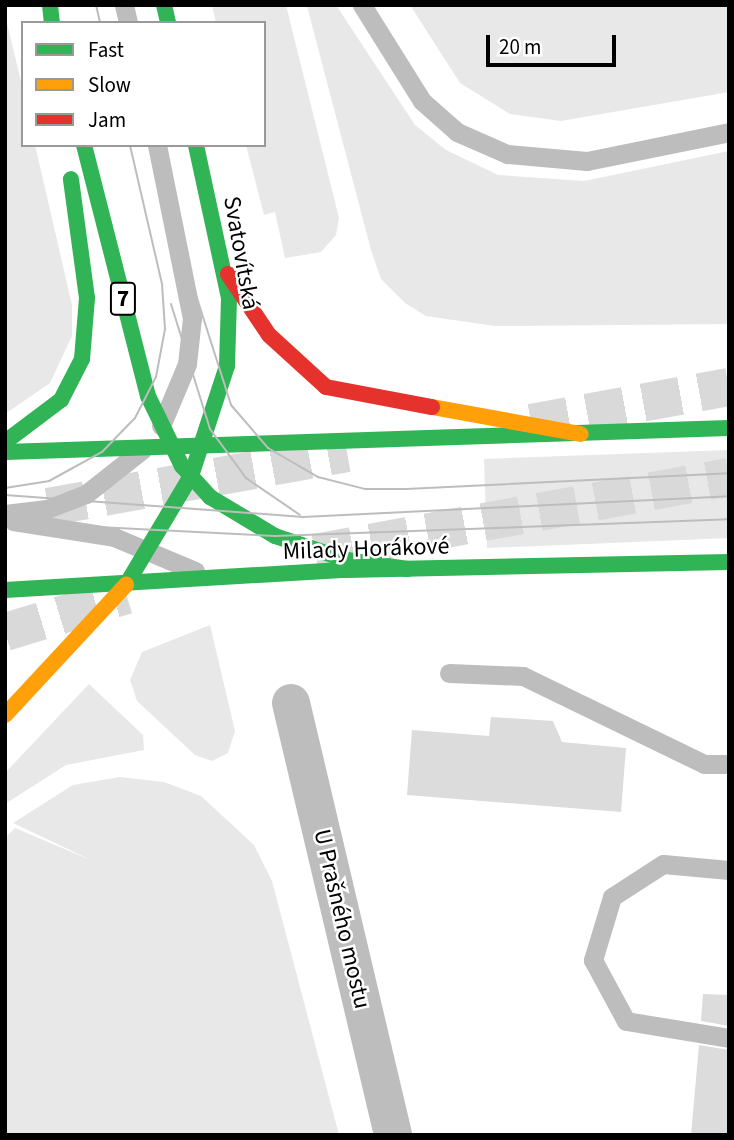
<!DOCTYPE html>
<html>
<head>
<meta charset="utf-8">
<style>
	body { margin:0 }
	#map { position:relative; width:734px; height:1140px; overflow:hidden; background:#fff; font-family:"Source Sans 3",sans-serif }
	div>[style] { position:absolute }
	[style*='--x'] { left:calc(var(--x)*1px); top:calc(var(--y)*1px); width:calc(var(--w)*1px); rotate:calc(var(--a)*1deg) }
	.green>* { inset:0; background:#e8e8e8 }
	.building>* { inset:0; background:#dcdcdc }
	.highway-tunnel>* { height:38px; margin-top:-19px; transform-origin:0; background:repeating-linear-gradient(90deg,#d9d9d9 0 38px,transparent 0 57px) }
	.lane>* { height:19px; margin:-9.5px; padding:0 9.5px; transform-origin:9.5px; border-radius:9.5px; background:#bdbdbd }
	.street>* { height:38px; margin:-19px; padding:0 19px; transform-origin:19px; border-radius:19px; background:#bdbdbd }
	.fast>* { height:16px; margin:-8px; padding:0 8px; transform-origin:8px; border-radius:8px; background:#30b455 }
	.slow>* { height:16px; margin:-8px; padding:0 8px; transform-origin:8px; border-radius:8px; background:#ff9f0a }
	.jam>* { height:16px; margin:-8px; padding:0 8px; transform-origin:8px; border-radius:8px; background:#e5322d }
	.tram>* { height:2px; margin:-1px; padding:0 1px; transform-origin:1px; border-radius:1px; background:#bdbdbd }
	span { translate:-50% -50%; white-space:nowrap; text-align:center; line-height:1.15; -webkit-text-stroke:5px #fff; paint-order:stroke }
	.shield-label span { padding:2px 5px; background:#fff; border:2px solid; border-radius:5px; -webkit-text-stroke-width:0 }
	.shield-label { font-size:23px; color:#000; font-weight:700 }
	.street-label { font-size:24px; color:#000 }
	.frame { position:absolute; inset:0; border:7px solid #000; pointer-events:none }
	.legend { position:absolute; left:21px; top:21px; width:245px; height:126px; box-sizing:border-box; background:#fff; border:2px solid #999; margin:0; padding:9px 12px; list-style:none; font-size:21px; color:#000 }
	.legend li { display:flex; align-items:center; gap:14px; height:35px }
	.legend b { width:35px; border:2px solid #999 }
	.scale { position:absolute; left:486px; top:35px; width:130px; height:32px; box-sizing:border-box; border:4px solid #000; border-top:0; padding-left:9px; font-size:21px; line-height:24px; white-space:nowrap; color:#000; -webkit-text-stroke:5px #fff; paint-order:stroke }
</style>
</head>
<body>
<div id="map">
	<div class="green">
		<i style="clip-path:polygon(212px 5px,286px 5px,339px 218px,336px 235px,321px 252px,285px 258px,275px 212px,264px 215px,246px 145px,264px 145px,264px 23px,216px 23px)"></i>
		<i style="clip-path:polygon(336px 5px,415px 125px,446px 150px,498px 175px,584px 181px,729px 151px,729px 324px,495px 326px,426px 316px,405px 303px,381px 279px,371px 250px,307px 6px)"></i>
		<i style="clip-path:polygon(410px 5px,729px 5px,729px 92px,561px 121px,510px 114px,460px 83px)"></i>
		<i style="clip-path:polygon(5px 15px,23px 90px,23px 145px,35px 145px,72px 305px,72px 336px,50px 383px,5px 414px)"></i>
		<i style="clip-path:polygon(729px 450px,729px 538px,487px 548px,484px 459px)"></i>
		<i style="clip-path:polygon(210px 625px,235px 731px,228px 753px,212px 761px,195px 755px,137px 701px,130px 680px,142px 652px)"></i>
		<i style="clip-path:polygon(89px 684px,143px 735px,144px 750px,66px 765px,5px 804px,5px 773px)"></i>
		<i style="clip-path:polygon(120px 777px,164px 782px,201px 796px,254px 845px,272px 881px,339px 1135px,5px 1135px,5px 838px,15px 828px,93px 861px,13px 823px,73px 785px)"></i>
	</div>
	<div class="building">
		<i style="clip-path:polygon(491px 717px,553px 721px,562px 742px,626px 748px,621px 812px,407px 795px,412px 730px,489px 736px)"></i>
		<i style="clip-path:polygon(703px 994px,729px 995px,729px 1026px,701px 1021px)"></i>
		<i style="clip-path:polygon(699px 1045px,729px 1050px,729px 1135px,691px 1135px)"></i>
	</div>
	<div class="highway-tunnel">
		<i style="--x:531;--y:423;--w:201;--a:-10.3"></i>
		<i style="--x:48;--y:507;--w:304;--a:-10.2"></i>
		<i style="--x:315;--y:553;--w:421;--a:-10.4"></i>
		<i style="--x:5;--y:632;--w:127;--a:-16.9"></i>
	</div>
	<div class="lane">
		<i style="--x:124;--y:5;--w:18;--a:77"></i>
		<i style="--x:362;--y:5;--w:113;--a:58"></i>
		<i style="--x:422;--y:101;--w:47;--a:41.5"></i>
		<i style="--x:457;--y:132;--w:55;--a:23.7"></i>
		<i style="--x:507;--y:154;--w:80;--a:5"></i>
		<i style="--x:587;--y:161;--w:145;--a:-11.5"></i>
		<i style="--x:157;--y:145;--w:177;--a:78.6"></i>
		<i style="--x:192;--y:318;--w:46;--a:96.2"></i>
		<i style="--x:187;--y:364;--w:67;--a:112.8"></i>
		<i style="--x:5;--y:514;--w:42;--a:-6.8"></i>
		<i style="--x:47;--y:509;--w:42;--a:-21"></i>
		<i style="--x:86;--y:494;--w:73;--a:-38.3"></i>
		<i style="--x:13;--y:521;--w:102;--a:9"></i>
		<i style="--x:114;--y:537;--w:88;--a:22.8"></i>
		<i style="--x:449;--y:673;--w:74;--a:2.3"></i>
		<i style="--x:523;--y:676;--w:201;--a:25.9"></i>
		<i style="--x:704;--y:764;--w:25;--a:0"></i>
		<i style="--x:729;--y:870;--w:66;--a:-174.8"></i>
		<i style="--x:663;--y:864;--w:61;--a:147.1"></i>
		<i style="--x:612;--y:897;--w:66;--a:106.8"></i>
		<i style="--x:593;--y:960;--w:69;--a:61.6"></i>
		<i style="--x:626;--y:1021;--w:104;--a:9.4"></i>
	</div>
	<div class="street">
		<i style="--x:291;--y:703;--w:444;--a:76.7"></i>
	</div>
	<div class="fast">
		<i style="--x:50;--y:5;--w:18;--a:84"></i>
		<i style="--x:164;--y:5;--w:18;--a:77"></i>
		<i style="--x:84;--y:145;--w:259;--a:75.7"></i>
		<i style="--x:148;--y:396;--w:78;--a:64.1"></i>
		<i style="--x:182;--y:466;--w:42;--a:47.9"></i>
		<i style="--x:210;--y:497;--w:76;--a:31"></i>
		<i style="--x:275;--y:536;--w:76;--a:18.4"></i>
		<i style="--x:347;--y:560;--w:61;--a:8.5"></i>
		<i style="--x:5;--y:442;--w:70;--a:-36.9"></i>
		<i style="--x:61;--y:400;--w:46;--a:-62.9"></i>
		<i style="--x:82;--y:359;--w:61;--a:-85.3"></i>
		<i style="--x:87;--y:298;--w:120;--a:-97.7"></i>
		<i style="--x:5;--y:452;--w:724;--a:-1.9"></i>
		<i style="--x:126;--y:585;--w:127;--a:-59.2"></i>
		<i style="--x:191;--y:476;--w:116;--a:-71.9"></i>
		<i style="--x:227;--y:366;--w:68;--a:-88.3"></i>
		<i style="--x:229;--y:298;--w:157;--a:-102.2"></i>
		<i style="--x:5;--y:590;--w:342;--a:-3.4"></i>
		<i style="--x:346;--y:570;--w:383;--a:-1.2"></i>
	</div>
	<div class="slow">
		<i style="--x:432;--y:407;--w:151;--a:10.3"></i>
		<i style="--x:5;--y:715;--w:178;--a:-47.1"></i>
	</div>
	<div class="jam">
		<i style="--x:228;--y:274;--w:73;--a:56.1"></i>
		<i style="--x:269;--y:335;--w:77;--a:42.4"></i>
		<i style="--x:326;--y:387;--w:108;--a:10.7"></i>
	</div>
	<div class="tram">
		<i style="--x:96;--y:5;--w:18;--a:77"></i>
		<i style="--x:181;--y:248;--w:165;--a:72.3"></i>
		<i style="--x:231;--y:405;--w:57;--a:49.3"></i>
		<i style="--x:268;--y:448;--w:58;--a:30.1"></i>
		<i style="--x:318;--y:477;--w:49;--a:14.3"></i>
		<i style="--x:365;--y:489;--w:41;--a:0"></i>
		<i style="--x:406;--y:489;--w:323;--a:-2.8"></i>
		<i style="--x:171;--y:304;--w:131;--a:72.7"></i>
		<i style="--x:210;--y:429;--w:61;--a:53.7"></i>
		<i style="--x:246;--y:478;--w:65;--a:34.4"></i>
		<i style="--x:5;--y:488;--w:45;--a:-9"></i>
		<i style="--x:49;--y:481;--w:60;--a:-28.7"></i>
		<i style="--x:102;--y:452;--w:47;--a:-45.9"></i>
		<i style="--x:135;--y:418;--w:46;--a:-62.9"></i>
		<i style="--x:156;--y:377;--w:49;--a:-79.4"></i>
		<i style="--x:165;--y:329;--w:45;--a:-93.8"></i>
		<i style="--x:162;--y:284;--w:143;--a:-103"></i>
		<i style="--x:5;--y:495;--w:299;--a:4.2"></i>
		<i style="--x:303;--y:517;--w:427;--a:-2.8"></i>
		<i style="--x:39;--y:524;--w:236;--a:2.9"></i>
		<i style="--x:275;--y:536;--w:454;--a:-2.1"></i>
	</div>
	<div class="shield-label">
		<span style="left:123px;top:299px">7</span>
	</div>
	<div class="street-label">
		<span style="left:241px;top:253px;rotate:80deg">Svatovítská</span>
		<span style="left:366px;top:549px;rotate:-2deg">Milady Horákové</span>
		<span style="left:342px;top:919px;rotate:77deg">U Prašného mostu</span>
	</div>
	<div class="frame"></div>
	<ul class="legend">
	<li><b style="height:9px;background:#30b455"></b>Fast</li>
	<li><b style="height:9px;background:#ff9f0a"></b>Slow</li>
	<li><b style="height:9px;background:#e5322d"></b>Jam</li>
	</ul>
	<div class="scale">20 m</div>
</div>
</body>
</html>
